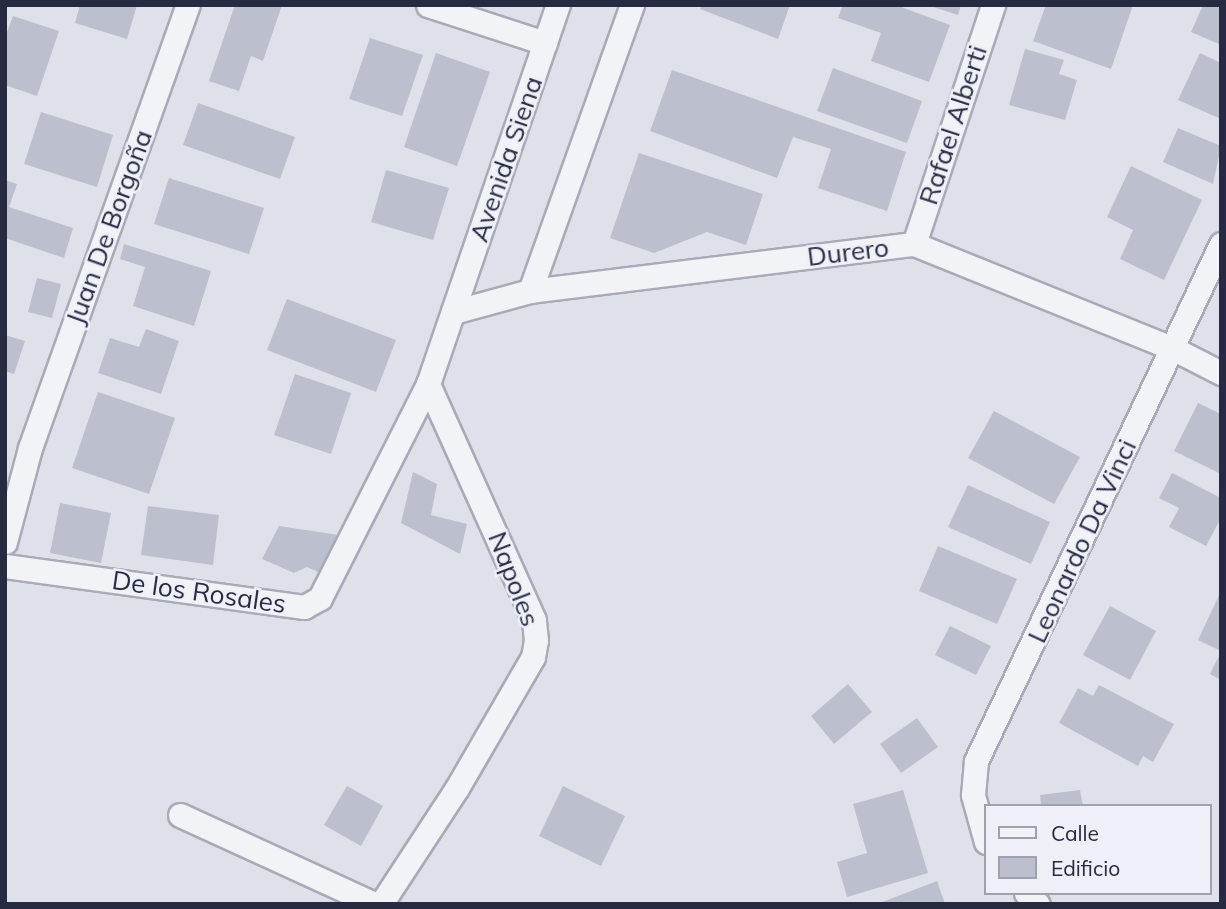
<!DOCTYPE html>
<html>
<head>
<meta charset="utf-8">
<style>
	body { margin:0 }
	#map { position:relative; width:1226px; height:909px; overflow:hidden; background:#dfe1ea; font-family:Mulish,sans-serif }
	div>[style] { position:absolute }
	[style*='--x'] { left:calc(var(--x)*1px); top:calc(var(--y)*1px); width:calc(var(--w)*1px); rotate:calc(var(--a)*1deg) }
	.building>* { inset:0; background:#bcbfcd }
	.roads { filter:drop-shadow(2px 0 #a8aab8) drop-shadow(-2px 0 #a8aab8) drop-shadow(0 2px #a8aab8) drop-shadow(0 -2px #a8aab8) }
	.minor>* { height:23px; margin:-11.5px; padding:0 11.5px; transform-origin:11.5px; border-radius:11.5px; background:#f2f3f7 }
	span { translate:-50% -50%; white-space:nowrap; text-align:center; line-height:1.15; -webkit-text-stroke:5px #eff0f7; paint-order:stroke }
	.street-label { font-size:26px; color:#262b42 }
	.frame { position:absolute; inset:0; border:7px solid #262b42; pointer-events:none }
	.legend { position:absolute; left:984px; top:804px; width:228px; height:91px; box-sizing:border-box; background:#eff0f7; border:2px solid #9fa1af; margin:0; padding:9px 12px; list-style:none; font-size:21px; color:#262b42 }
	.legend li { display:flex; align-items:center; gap:14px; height:35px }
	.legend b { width:35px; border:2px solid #9fa1af }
</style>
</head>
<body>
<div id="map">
	<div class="building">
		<i style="clip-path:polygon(80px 5px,137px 5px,127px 39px,75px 23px)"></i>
		<i style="clip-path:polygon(235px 5px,282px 5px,263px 61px,251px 56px,239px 91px,209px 81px)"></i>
		<i style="clip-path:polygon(702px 5px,790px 5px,778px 39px,700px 9px)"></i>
		<i style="clip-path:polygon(843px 5px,896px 5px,950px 25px,929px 82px,871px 61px,881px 33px,838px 18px)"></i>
		<i style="clip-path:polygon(927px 5px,961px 5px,958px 15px)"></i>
		<i style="clip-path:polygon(1046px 5px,1133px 5px,1111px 69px,1033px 41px)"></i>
		<i style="clip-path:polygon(1203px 5px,1221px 5px,1221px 45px,1191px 32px)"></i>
		<i style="clip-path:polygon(13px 16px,59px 31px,37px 96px,5px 85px,5px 38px)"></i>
		<i style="clip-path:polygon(370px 38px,423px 55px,402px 116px,349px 99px)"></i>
		<i style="clip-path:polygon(1025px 49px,1064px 60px,1059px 74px,1077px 80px,1065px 120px,1009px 105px)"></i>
		<i style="clip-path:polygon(436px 53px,490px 72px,457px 166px,404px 147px)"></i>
		<i style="clip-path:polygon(1200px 53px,1221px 63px,1221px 119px,1178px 100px)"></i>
		<i style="clip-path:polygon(833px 68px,922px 101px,907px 143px,817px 111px)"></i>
		<i style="clip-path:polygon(672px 70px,906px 152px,887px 211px,818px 188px,831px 149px,793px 137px,777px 178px,650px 131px)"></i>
		<i style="clip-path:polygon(198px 103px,295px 137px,280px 179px,183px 145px)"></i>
		<i style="clip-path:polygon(41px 112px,113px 135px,97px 187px,24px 164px)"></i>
		<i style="clip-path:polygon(1178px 128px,1221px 146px,1213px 184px,1163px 162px)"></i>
		<i style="clip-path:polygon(639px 153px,763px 194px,746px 245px,707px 232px,654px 253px,610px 238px)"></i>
		<i style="clip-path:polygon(1131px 166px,1202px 200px,1164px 280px,1120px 259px,1133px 230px,1107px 217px)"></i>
		<i style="clip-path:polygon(386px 170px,449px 188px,433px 240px,371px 222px)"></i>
		<i style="clip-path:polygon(169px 178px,264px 208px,249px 254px,154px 224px)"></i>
		<i style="clip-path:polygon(5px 180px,17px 184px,9px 207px,73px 228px,64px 258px,5px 238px)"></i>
		<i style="clip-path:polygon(124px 244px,211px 271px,194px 326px,133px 306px,145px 267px,120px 259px)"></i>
		<i style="clip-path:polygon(37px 278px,61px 284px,52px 318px,28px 312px)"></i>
		<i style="clip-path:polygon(287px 299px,396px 340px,376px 392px,267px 350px)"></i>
		<i style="clip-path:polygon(146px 329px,179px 341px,161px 394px,98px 373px,110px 338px,139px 347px)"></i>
		<i style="clip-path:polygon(5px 335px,25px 341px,14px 374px,5px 371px)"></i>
		<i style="clip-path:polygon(295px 374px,351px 393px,331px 454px,274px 435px)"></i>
		<i style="clip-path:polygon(98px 392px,175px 418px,149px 494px,72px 468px)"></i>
		<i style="clip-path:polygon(1198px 403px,1221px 414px,1221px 474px,1174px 451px)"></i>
		<i style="clip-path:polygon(994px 411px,1080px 457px,1054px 504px,968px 458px)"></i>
		<i style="clip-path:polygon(413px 472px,437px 484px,431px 515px,467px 524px,460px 554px,401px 523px)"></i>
		<i style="clip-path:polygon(1172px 473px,1221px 498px,1221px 518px,1206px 546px,1169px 527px,1179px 508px,1159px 498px)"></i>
		<i style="clip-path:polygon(968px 485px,1050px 522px,1031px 564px,948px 527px)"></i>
		<i style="clip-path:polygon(60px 503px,111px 513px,101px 563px,50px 553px)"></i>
		<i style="clip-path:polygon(148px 506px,219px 515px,213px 565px,141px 555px)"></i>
		<i style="clip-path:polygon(279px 526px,339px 535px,341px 550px,318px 572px,307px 567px,294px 573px,262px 559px)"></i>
		<i style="clip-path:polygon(938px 546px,1017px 579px,997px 624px,919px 591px)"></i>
		<i style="clip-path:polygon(1221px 591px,1221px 651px,1198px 640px)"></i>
		<i style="clip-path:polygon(1110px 606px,1156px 631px,1130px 680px,1083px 655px)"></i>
		<i style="clip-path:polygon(950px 626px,991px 646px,976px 675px,935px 655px)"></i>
		<i style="clip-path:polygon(1221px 652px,1221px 680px,1210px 674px)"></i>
		<i style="clip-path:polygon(848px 684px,872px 712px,834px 744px,811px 716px)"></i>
		<i style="clip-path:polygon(1099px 685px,1174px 724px,1153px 762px,1143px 756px,1138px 766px,1059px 723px,1078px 688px,1093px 696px)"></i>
		<i style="clip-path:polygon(917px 718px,938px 747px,901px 773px,880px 744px)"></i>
		<i style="clip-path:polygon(347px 786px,383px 806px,361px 846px,324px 825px)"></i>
		<i style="clip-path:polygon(563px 786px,625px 816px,601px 866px,539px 836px)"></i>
		<i style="clip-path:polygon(903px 790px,928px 873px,847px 897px,837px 862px,867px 853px,853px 804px)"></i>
		<i style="clip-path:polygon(1080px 790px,1083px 806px,1041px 806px,1040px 795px)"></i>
		<i style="clip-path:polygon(937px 881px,945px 904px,877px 904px)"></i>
	</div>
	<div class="roads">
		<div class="minor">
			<i style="--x:428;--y:5;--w:123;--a:18"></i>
			<i style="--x:914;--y:244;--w:252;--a:-71.7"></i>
			<i style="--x:530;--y:291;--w:304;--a:-70.4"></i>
			<i style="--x:453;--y:312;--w:80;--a:-15.3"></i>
			<i style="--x:530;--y:291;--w:387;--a:-7"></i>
			<i style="--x:914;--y:244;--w:278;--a:22"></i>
			<i style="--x:1172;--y:348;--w:55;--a:27"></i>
			<i style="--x:5;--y:542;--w:97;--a:-75.1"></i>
			<i style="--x:30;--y:448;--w:470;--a:-70.4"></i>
			<i style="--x:5;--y:566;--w:302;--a:7.8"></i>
			<i style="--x:304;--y:607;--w:18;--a:-29"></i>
			<i style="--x:320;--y:598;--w:240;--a:-63.2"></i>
			<i style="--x:428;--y:384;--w:401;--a:-71.1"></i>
			<i style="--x:180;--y:815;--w:213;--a:24.6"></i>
			<i style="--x:986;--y:842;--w:49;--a:-105.5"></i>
			<i style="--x:973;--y:795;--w:34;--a:-85"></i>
			<i style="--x:976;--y:761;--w:572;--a:-64.64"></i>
			<i style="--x:1026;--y:893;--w:16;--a:43"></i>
			<i style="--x:381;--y:904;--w:139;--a:-56.8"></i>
			<i style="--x:457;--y:788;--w:151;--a:-59.9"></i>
			<i style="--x:533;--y:657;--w:17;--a:-80"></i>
			<i style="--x:536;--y:640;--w:20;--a:-96"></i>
			<i style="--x:534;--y:620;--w:259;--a:-114.2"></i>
		</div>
	</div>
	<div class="street-label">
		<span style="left:953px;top:125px;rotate:-72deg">Rafael Alberti</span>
		<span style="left:506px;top:159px;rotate:-71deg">Avenida Siena</span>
		<span style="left:109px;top:227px;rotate:-70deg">Juan De Borgoña</span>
		<span style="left:848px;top:252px;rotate:-7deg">Durero</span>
		<span style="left:1082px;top:541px;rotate:-65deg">Leonardo Da Vinci</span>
		<span style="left:514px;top:579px;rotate:69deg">Napoles</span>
		<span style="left:199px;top:592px;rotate:8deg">De los Rosales</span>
	</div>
	<div class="frame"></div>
	<ul class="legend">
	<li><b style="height:9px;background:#f2f3f7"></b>Calle</li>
	<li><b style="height:19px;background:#bcbfcd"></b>Edificio</li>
	</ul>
</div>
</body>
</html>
